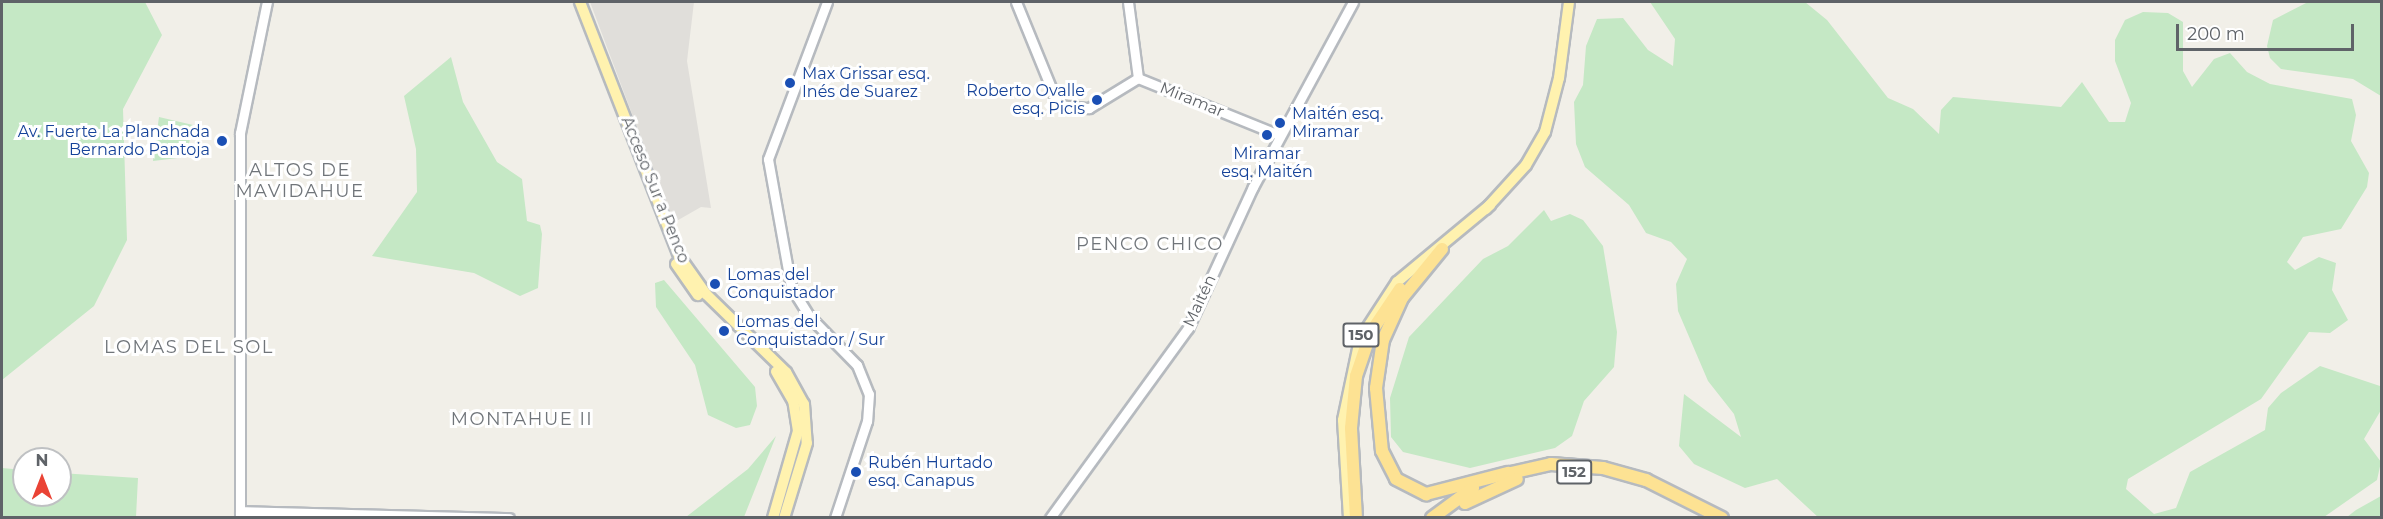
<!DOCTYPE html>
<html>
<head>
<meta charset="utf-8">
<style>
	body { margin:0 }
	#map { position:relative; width:2383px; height:519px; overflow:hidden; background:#f1efe8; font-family:Montserrat,sans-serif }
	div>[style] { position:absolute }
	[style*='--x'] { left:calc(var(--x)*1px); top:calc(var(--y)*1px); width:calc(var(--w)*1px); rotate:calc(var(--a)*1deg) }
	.industrial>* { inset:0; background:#e0deda }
	.green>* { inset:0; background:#c5e8c5 }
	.roads { filter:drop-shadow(2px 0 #b6babf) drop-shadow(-2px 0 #b6babf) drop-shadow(0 2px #b6babf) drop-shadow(0 -2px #b6babf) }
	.secondary>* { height:9px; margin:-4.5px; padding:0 4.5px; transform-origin:4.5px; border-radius:4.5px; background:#fff }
	.primary>* { height:10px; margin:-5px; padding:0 5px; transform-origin:5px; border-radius:5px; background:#fff2af }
	.highway>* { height:12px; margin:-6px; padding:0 6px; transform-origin:6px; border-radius:6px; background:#fde293 }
	.dots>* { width:16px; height:16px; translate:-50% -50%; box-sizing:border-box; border:3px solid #fff; border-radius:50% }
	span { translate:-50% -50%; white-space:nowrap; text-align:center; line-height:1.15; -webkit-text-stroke:6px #fff; paint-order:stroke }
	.shield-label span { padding:2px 4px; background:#fff; border:2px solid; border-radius:4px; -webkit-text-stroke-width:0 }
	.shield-label { font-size:15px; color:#5f6368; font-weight:700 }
	.transit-label { font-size:16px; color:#164399 }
	.left { translate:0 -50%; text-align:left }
	.right { translate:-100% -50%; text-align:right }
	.street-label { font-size:16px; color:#5f6368 }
	.neighbourhood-label { font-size:18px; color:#70757a; letter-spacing:1.5px }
	.frame { position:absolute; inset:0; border:3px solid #5f6368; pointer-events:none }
	.north { position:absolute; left:12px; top:447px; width:60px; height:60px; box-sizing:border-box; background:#fff; border:2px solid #bfc1c3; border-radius:50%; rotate:0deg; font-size:16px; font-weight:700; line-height:24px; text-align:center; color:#5f6368 }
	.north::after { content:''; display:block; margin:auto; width:21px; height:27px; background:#ea4335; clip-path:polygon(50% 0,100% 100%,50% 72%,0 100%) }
	.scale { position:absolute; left:2176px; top:24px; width:178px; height:27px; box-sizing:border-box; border:3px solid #5f6368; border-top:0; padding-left:8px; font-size:18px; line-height:21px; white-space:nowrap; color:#5f6368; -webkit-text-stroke:4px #fff; paint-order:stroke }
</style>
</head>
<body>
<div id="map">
	<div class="industrial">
		<i style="clip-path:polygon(590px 2px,694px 2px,687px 61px,711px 208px,701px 207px,673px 223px)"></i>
	</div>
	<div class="green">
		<i style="clip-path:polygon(2px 2px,145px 2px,162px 35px,123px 109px,127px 240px,94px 306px,2px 380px)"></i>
		<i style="clip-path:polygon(1650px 2px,1805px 2px,1827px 20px,1888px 98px,1913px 109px,1939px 134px,1941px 110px,1953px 97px,2061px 107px,2082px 82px,2109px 122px,2125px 122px,2131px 103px,2115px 61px,2115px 40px,2125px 20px,2143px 12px,2168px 13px,2183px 22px,2183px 71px,2192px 87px,2214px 59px,2230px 53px,2247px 72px,2270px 84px,2352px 99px,2356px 115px,2351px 141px,2369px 173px,2367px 187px,2341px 229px,2303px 237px,2287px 262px,2295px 270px,2319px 257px,2336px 263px,2332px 290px,2348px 320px,2330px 333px,2309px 332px,2261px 399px,2128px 479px,2126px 489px,2154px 514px,2176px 508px,2190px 472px,2265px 430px,2268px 408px,2281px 393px,2320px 366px,2380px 386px,2381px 410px,2364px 439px,2381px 462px,2377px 480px,2324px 517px,1819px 518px,1777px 479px,1745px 488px,1694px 464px,1679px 446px,1684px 394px,1741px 437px,1734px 414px,1708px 381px,1678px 311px,1676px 284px,1687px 259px,1671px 242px,1646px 233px,1629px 205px,1585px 167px,1576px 144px,1574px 102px,1583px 85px,1586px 46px,1597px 19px,1623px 18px,1648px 50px,1673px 66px,1675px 39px)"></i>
		<i style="clip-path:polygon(2308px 2px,2381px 2px,2381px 96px,2353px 79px,2281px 69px,2270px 58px,2267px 46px,2273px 20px)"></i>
		<i style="clip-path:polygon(451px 57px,463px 102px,497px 162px,522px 179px,527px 221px,540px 225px,542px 234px,538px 288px,520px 296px,474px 273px,372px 256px,417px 192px,416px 149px,404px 96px)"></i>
		<i style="clip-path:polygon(159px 117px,193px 125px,186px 157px,153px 161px)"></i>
		<i style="clip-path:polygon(1544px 210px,1551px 221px,1570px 214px,1583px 220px,1603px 246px,1617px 332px,1614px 367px,1584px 401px,1572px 436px,1555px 448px,1470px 468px,1403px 452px,1391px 437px,1390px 398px,1409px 337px,1483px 259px,1508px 246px)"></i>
		<i style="clip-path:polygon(664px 280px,755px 387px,757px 406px,750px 425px,736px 428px,708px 415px,695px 365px,656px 307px,655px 283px)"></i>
		<i style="clip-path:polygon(776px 436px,744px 517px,686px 517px,748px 469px)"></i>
		<i style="clip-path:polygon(2px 468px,24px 470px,24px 495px,60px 495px,60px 473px,138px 478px,136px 517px,2px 517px)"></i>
		<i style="clip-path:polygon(2381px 496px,2381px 517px,2347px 517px,2356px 510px)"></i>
	</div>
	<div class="roads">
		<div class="secondary">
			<i style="--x:827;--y:2;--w:168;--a:110.6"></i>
			<i style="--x:768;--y:159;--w:130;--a:79.8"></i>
			<i style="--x:791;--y:287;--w:34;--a:58"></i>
			<i style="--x:809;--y:316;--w:69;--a:45.6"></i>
			<i style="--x:857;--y:365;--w:31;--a:68"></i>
			<i style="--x:869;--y:394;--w:27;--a:94"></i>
			<i style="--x:867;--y:421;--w:102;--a:108.3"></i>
			<i style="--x:1016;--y:2;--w:111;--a:67.8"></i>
			<i style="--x:1058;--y:105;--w:31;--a:6"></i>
			<i style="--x:1089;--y:108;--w:57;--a:-31.5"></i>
			<i style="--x:1128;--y:2;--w:77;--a:82.5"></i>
			<i style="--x:1138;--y:78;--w:152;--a:22"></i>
			<i style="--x:240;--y:511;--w:269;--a:1.5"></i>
			<i style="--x:240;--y:518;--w:385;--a:-90"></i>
			<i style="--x:240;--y:133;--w:134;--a:-78.4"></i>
			<i style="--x:1050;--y:518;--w:235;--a:-54"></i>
			<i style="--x:1188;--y:328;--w:155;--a:-65.3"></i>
			<i style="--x:1253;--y:187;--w:210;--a:-61.6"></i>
		</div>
		<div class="primary">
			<i style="--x:580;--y:2;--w:273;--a:68.7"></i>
			<i style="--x:679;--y:256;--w:47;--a:54.6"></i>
			<i style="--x:706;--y:294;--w:112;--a:44.3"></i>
			<i style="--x:786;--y:372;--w:37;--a:61"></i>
			<i style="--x:804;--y:404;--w:39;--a:86"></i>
			<i style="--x:807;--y:443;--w:78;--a:107"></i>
			<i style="--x:1486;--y:209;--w:59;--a:-47.7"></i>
			<i style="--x:1526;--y:165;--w:38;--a:-60"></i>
			<i style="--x:1545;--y:132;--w:56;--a:-75.5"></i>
			<i style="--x:1559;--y:78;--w:77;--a:-82.5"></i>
			<i style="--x:676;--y:264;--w:38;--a:55"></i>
			<i style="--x:773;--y:518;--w:91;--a:-74"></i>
			<i style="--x:798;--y:431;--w:30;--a:-99"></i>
			<i style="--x:793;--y:401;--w:34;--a:-120"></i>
			<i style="--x:1349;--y:518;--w:98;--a:-93.5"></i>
			<i style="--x:1343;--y:420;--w:83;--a:-78.1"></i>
			<i style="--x:1360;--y:339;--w:68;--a:-57"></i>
			<i style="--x:1397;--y:282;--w:121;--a:-39.6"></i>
		</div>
		<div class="highway">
			<i style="--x:1442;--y:249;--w:63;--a:129.2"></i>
			<i style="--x:1402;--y:298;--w:46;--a:114.3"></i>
			<i style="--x:1383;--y:340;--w:49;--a:98.3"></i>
			<i style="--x:1376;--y:388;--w:63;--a:84.6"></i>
			<i style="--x:1382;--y:451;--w:31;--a:63"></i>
			<i style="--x:1396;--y:479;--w:34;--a:27"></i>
			<i style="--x:1426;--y:494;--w:85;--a:-14.4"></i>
			<i style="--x:1502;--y:475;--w:50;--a:-12.7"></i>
			<i style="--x:1551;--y:464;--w:52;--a:4.4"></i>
			<i style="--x:1603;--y:468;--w:45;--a:15.6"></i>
			<i style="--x:1646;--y:480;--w:85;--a:26.6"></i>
			<i style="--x:1465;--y:503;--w:57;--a:-24.8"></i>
			<i style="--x:1356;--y:518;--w:90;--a:-93.2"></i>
			<i style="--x:1351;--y:428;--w:52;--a:-84.5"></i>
			<i style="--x:1356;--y:376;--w:46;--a:-71.2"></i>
			<i style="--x:1371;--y:332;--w:52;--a:-56"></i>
			<i style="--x:1432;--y:518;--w:51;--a:-36.2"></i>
		</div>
	</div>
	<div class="dots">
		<i style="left:790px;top:83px;background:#1a4fb4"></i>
		<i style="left:1097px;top:100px;background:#1a4fb4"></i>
		<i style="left:1280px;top:123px;background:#1a4fb4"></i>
		<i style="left:1267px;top:135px;background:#1a4fb4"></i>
		<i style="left:222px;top:141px;background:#1a4fb4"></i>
		<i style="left:715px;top:284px;background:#1a4fb4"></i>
		<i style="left:724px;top:331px;background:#1a4fb4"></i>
		<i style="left:856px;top:472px;background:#1a4fb4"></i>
	</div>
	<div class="shield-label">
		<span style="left:1361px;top:335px">150</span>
		<span style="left:1574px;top:472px">152</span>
	</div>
	<div class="transit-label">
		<span class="left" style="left:802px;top:83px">Max Grissar esq.<br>Inés de Suarez</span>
		<span class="right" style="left:1085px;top:100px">Roberto Ovalle<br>esq. Picis</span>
		<span class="left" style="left:1292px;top:123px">Maitén esq.<br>Miramar</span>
		<span class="right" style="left:210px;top:141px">Av. Fuerte La Planchada<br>Bernardo Pantoja</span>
		<span style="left:1267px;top:163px">Miramar<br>esq. Maitén</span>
		<span class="left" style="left:727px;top:284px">Lomas del<br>Conquistador</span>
		<span class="left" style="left:736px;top:331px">Lomas del<br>Conquistador / Sur</span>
		<span class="left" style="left:868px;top:472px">Rubén Hurtado<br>esq. Canapus</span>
	</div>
	<div class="street-label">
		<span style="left:1192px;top:100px;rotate:22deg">Miramar</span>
		<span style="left:655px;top:190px;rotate:68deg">Acceso Sur a Penco</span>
		<span style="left:1200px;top:301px;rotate:-65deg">Maitén</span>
	</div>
	<div class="neighbourhood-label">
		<span style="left:300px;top:181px">ALTOS DE<br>MAVIDAHUE</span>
		<span style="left:1150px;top:244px">PENCO CHICO</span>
		<span style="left:189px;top:347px">LOMAS DEL SOL</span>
		<span style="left:522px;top:419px">MONTAHUE II</span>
	</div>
	<div class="frame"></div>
	<div class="north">N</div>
	<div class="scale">200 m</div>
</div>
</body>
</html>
